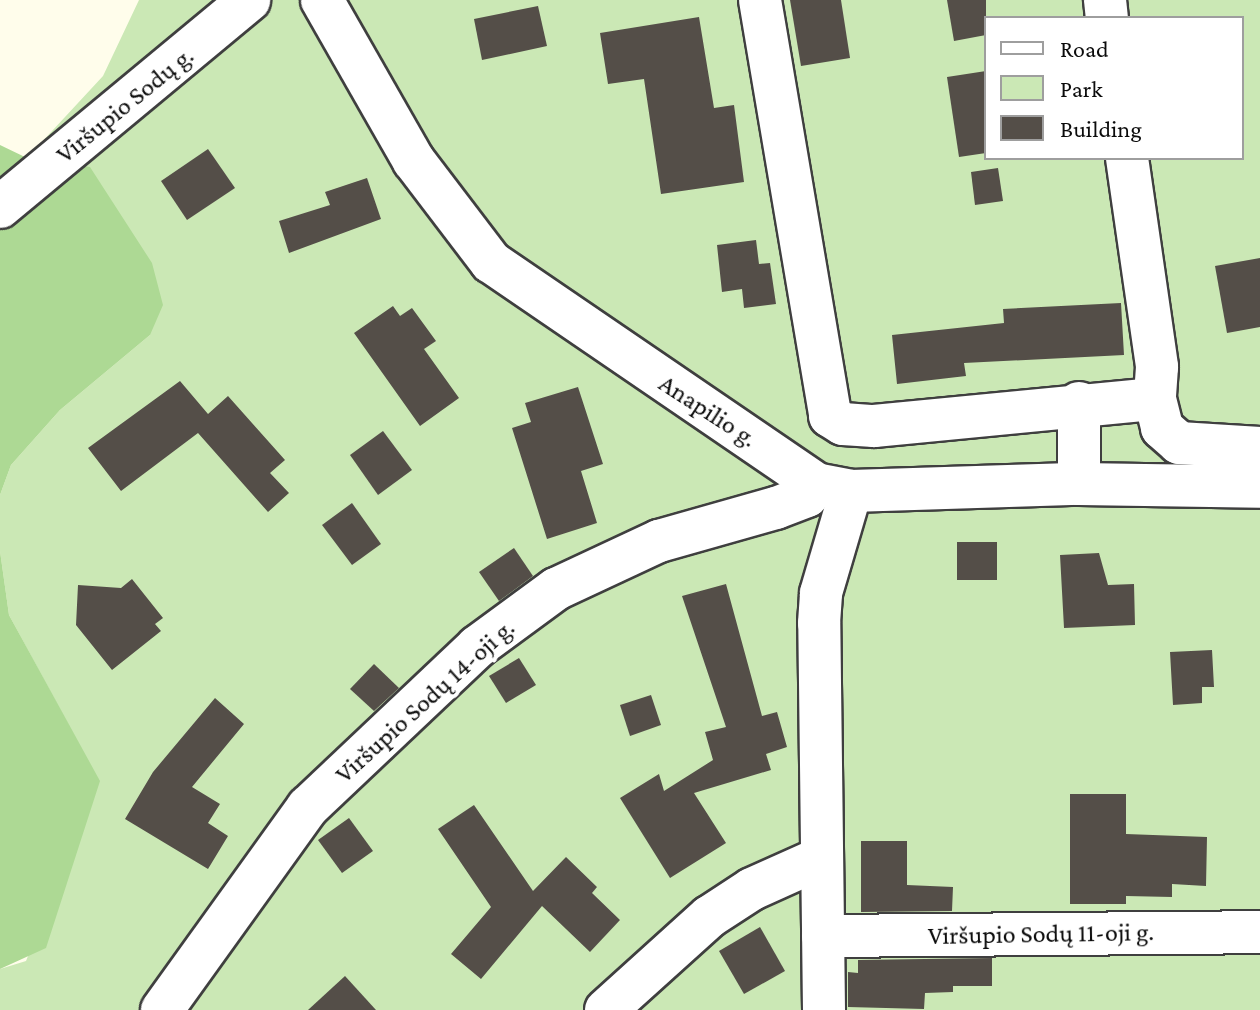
<!DOCTYPE html>
<html>
<head>
<meta charset="utf-8">
<style>
	body { margin:0 }
	#map { position:relative; width:1260px; height:1010px; overflow:hidden; background:#fffdeb; font-family:"Crimson Pro",serif }
	div>[style] { position:absolute }
	[style*='--x'] { left:calc(var(--x)*1px); top:calc(var(--y)*1px); width:calc(var(--w)*1px); rotate:calc(var(--a)*1deg) }
	.green>* { inset:0; background:#cbe8b5 }
	.forest>* { inset:0; background:#add994 }
	.building>* { inset:0; background:#544e48 }
	.roads { filter:drop-shadow(2px 0 #3f3f3f) drop-shadow(-2px 0 #3f3f3f) drop-shadow(0 2px #3f3f3f) drop-shadow(0 -2px #3f3f3f) }
	.minor>* { height:42px; margin:-21px; padding:0 21px; transform-origin:21px; border-radius:21px; background:#fff }
	span { translate:-50% -50%; white-space:nowrap; text-align:center; line-height:1.15; -webkit-text-stroke:8px #fff; paint-order:stroke }
	.street-label { font-size:26px; color:#0c0c0c }
	.legend { position:absolute; left:984px; top:16px; width:260px; height:144px; box-sizing:border-box; background:#fff; border:2px solid #9e9e9e; margin:0; padding:10px 14px; list-style:none; font-size:24px; color:#0c0c0c }
	.legend li { display:flex; align-items:center; gap:16px; height:40px }
	.legend b { width:40px; border:2px solid #9e9e9e }
</style>
</head>
<body>
<div id="map">
	<div class="green">
		<i style="clip-path:polygon(evenodd,139px 0,1260px 0,1260px 1010px,0 1010px,0 969px,26px 961px,99px 781px,9px 615px,0 551px,0 495px,11px 465px,60px 410px,150px 335px,27px 158px,103px 76px,139px 0,986px 18px,1242px 18px,1242px 158px,986px 158px,986px 18px)"></i>
	</div>
	<div class="forest">
		<i style="clip-path:polygon(0 145px,27px 158px,90px 167px,152px 263px,163px 305px,150px 335px,60px 410px,11px 465px,0 495px)"></i>
		<i style="clip-path:polygon(0 551px,9px 615px,100px 781px,46px 948px,0 969px)"></i>
	</div>
	<div class="building">
		<i style="clip-path:polygon(790px 0,841px 0,850px 58px,801px 66px)"></i>
		<i style="clip-path:polygon(947px 0,986px 0,986px 35px,954px 41px)"></i>
		<i style="clip-path:polygon(538px 6px,547px 46px,482px 60px,474px 19px)"></i>
		<i style="clip-path:polygon(699px 17px,714px 108px,734px 105px,744px 182px,661px 194px,644px 79px,608px 84px,600px 33px)"></i>
		<i style="clip-path:polygon(986px 71px,986px 153px,959px 157px,947px 77px)"></i>
		<i style="clip-path:polygon(208px 149px,235px 188px,187px 220px,161px 181px)"></i>
		<i style="clip-path:polygon(998px 168px,1003px 201px,975px 205px,971px 172px)"></i>
		<i style="clip-path:polygon(367px 178px,381px 219px,289px 253px,279px 221px,330px 205px,325px 192px)"></i>
		<i style="clip-path:polygon(756px 240px,759px 264px,770px 263px,776px 304px,744px 308px,742px 289px,722px 292px,717px 245px)"></i>
		<i style="clip-path:polygon(1260px 258px,1260px 327px,1227px 333px,1215px 266px)"></i>
		<i style="clip-path:polygon(1121px 303px,1124px 355px,964px 363px,966px 376px,897px 384px,892px 335px,1004px 323px,1003px 309px)"></i>
		<i style="clip-path:polygon(393px 306px,400px 316px,412px 308px,436px 341px,424px 349px,459px 398px,420px 426px,354px 333px)"></i>
		<i style="clip-path:polygon(180px 381px,208px 414px,228px 396px,285px 460px,270px 473px,289px 493px,268px 512px,198px 433px,121px 491px,88px 448px)"></i>
		<i style="clip-path:polygon(578px 387px,603px 464px,581px 471px,597px 523px,547px 539px,512px 428px,531px 422px,525px 403px)"></i>
		<i style="clip-path:polygon(383px 431px,412px 470px,378px 495px,350px 455px)"></i>
		<i style="clip-path:polygon(352px 503px,381px 544px,352px 565px,322px 525px)"></i>
		<i style="clip-path:polygon(957px 542px,997px 542px,997px 580px,957px 580px)"></i>
		<i style="clip-path:polygon(514px 548px,533px 576px,499px 601px,479px 572px)"></i>
		<i style="clip-path:polygon(1099px 553px,1108px 585px,1134px 584px,1135px 625px,1064px 628px,1060px 555px)"></i>
		<i style="clip-path:polygon(132px 579px,163px 618px,155px 624px,161px 631px,112px 670px,76px 625px,78px 585px,121px 588px)"></i>
		<i style="clip-path:polygon(726px 584px,762px 716px,777px 712px,787px 747px,766px 754px,771px 770px,694px 793px,726px 843px,670px 878px,620px 798px,659px 774px,664px 791px,713px 760px,705px 732px,726px 727px,682px 596px)"></i>
		<i style="clip-path:polygon(1212px 650px,1214px 687px,1202px 687px,1202px 703px,1173px 705px,1170px 652px)"></i>
		<i style="clip-path:polygon(519px 658px,536px 685px,506px 703px,489px 676px)"></i>
		<i style="clip-path:polygon(374px 664px,399px 688px,374px 711px,350px 689px)"></i>
		<i style="clip-path:polygon(651px 695px,661px 725px,630px 736px,620px 705px)"></i>
		<i style="clip-path:polygon(215px 698px,244px 724px,192px 787px,220px 804px,208px 823px,228px 836px,208px 869px,125px 819px,153px 772px)"></i>
		<i style="clip-path:polygon(1070px 794px,1126px 794px,1126px 834px,1207px 837px,1206px 886px,1172px 884px,1172px 897px,1126px 896px,1126px 904px,1070px 904px)"></i>
		<i style="clip-path:polygon(474px 805px,533px 891px,566px 857px,597px 887px,592px 893px,620px 920px,590px 952px,542px 906px,481px 979px,451px 954px,491px 907px,438px 829px)"></i>
		<i style="clip-path:polygon(349px 818px,373px 851px,342px 873px,318px 840px)"></i>
		<i style="clip-path:polygon(861px 841px,907px 841px,907px 885px,953px 887px,952px 911px,861px 912px)"></i>
		<i style="clip-path:polygon(760px 927px,785px 971px,744px 994px,719px 951px)"></i>
		<i style="clip-path:polygon(992px 958px,992px 986px,953px 986px,953px 992px,925px 993px,924px 1009px,848px 1007px,848px 972px,858px 973px,858px 960px)"></i>
		<i style="clip-path:polygon(345px 976px,376px 1010px,308px 1010px)"></i>
	</div>
	<div class="roads">
		<div class="minor">
			<i style="--x:322;--y:0;--w:185;--a:60.3"></i>
			<i style="--x:414;--y:161;--w:127;--a:52.7"></i>
			<i style="--x:491;--y:262;--w:394;--a:34.3"></i>
			<i style="--x:816;--y:484;--w:36;--a:11"></i>
			<i style="--x:851;--y:491;--w:228;--a:-1.8"></i>
			<i style="--x:1079;--y:484;--w:181;--a:0.9"></i>
			<i style="--x:760;--y:0;--w:422;--a:80.4"></i>
			<i style="--x:830;--y:416;--w:15;--a:32"></i>
			<i style="--x:843;--y:424;--w:31;--a:4"></i>
			<i style="--x:874;--y:426;--w:282;--a:-5.5"></i>
			<i style="--x:1155;--y:399;--w:30;--a:76"></i>
			<i style="--x:1162;--y:428;--w:23;--a:41"></i>
			<i style="--x:1179;--y:443;--w:81;--a:3.5"></i>
			<i style="--x:1105;--y:0;--w:18;--a:84"></i>
			<i style="--x:1127;--y:158;--w:211;--a:81.8"></i>
			<i style="--x:1157;--y:367;--w:32;--a:94"></i>
			<i style="--x:0;--y:207;--w:324;--a:-39.7"></i>
			<i style="--x:1079;--y:403;--w:81;--a:90"></i>
			<i style="--x:823;--y:936;--w:437;--a:-0.5"></i>
			<i style="--x:162;--y:1010;--w:250;--a:-54.3"></i>
			<i style="--x:308;--y:807;--w:233;--a:-43.4"></i>
			<i style="--x:477;--y:647;--w:98;--a:-36.3"></i>
			<i style="--x:556;--y:589;--w:114;--a:-25"></i>
			<i style="--x:659;--y:541;--w:122;--a:-15.8"></i>
			<i style="--x:776;--y:508;--w:33;--a:-21"></i>
			<i style="--x:807;--y:496;--w:15;--a:-53"></i>
			<i style="--x:606;--y:1010;--w:139;--a:-42.1"></i>
			<i style="--x:709;--y:917;--w:51;--a:-33.1"></i>
			<i style="--x:752;--y:889;--w:76;--a:-24.2"></i>
			<i style="--x:824;--y:1010;--w:387;--a:-90.7"></i>
			<i style="--x:819;--y:623;--w:30;--a:-86"></i>
			<i style="--x:821;--y:593;--w:106;--a:-73.6"></i>
		</div>
	</div>
	<div class="street-label">
		<span style="left:125px;top:105px;rotate:-39deg">Viršupio Sodų g.</span>
		<span style="left:708px;top:411px;rotate:33deg">Anapilio g.</span>
		<span style="left:425px;top:701px;rotate:-42deg">Viršupio Sodų 14-oji g.</span>
		<span style="left:1041px;top:934px;rotate:-1deg">Viršupio Sodų 11-oji g.</span>
	</div>
	<ul class="legend">
	<li><b style="height:10px;background:#fff"></b>Road</li>
	<li><b style="height:22px;background:#cbe8b5"></b>Park</li>
	<li><b style="height:22px;background:#544e48"></b>Building</li>
	</ul>
</div>
</body>
</html>
